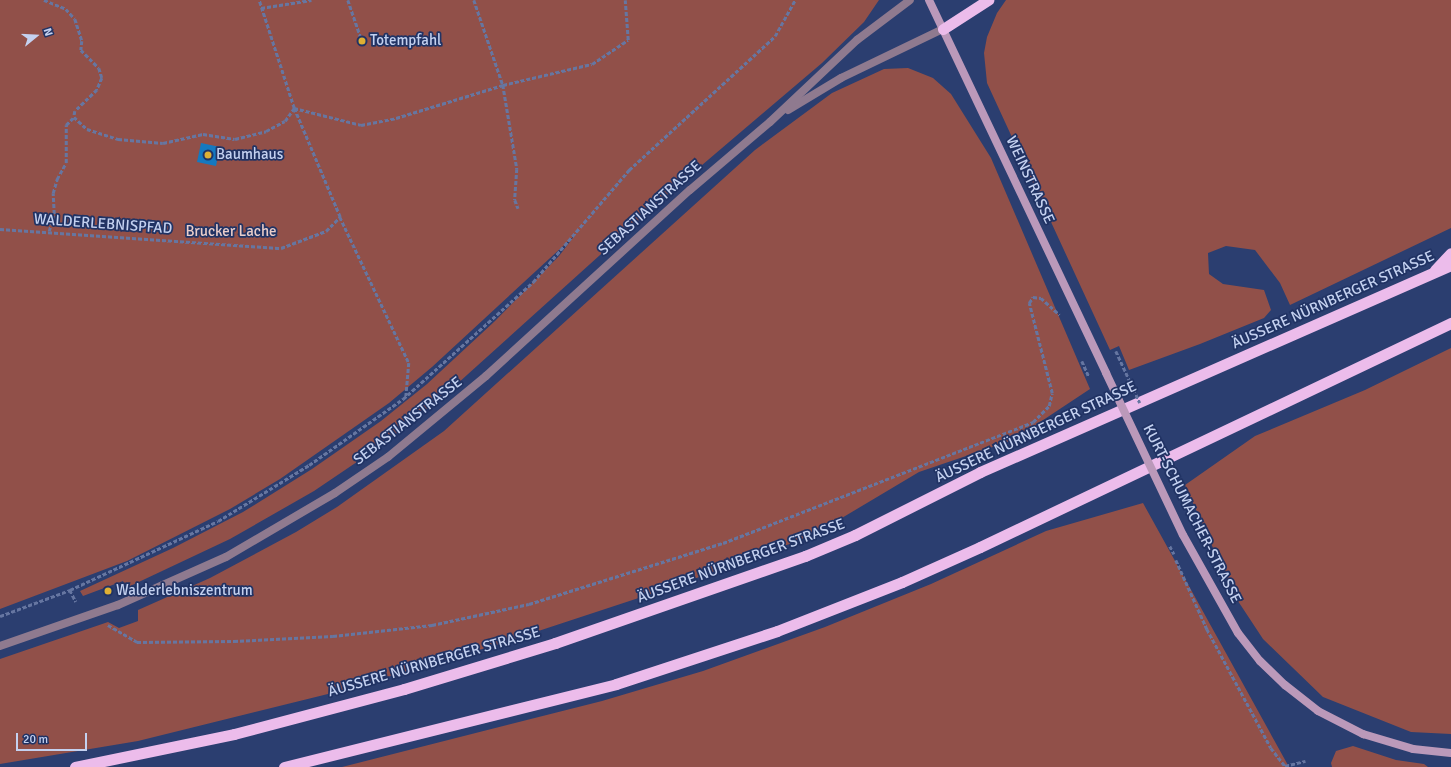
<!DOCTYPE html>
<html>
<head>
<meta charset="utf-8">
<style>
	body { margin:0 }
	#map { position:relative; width:1451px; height:767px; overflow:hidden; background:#2b3e70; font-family:Signika,sans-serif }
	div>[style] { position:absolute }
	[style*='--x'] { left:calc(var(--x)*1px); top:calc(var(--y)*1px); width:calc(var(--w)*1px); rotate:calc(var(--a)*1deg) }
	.green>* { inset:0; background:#915049 }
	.building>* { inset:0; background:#1579c0 }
	.path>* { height:2.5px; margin-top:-1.25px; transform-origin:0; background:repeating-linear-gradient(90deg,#6676a1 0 4px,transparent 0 6px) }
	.tertiary>* { height:8px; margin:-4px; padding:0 4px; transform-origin:4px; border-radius:4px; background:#8f7a8f }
	.secondary>* { height:8px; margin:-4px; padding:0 4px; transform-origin:4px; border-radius:4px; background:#bb99ba }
	.trunk>* { height:11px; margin:-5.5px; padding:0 5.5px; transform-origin:5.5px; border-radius:5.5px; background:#ecbceb }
	.path-bridge>* { height:2.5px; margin-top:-1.25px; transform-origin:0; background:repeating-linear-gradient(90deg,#6676a1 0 4px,transparent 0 6px) }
	.secondary-bridge>* { height:8px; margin:-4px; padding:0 4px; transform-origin:4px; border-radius:4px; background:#bb99ba }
	.dots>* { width:11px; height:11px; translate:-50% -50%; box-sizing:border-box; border:2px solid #213364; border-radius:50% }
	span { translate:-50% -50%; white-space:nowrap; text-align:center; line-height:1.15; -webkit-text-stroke:3.5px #213364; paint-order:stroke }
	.poi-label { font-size:15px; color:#c4d1f0 }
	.left { translate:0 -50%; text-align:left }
	.street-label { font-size:15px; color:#c4d1f0 }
	.park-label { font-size:15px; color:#ebceca }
	.north { position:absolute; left:16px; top:16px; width:40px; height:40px; -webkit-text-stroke:3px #213364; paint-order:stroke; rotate:72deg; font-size:11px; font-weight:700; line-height:16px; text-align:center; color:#c4d1f0 }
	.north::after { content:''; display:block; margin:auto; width:14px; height:18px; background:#c4d1f0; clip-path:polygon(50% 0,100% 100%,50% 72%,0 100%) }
	.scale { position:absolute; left:16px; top:733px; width:71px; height:18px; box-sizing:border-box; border:2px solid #c4d1f0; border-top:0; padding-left:5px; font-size:12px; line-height:14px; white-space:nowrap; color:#c4d1f0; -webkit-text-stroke:3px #213364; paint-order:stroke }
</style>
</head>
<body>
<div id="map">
	<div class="green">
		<i style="clip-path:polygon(0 0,879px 0,864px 22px,822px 63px,661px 200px,457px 384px,382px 445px,314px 491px,230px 539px,126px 588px,123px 581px,83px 596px,80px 591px,173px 548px,243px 512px,312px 469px,381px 421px,427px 384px,495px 321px,559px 256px,575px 235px,432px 367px,389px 403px,280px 479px,230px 509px,127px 561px,0 609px)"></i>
		<i style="clip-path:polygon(1006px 0,1451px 0,1451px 228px,1290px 305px,1280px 283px,1255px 250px,1226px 246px,1208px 253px,1209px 274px,1223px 284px,1264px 290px,1271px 310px,1264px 318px,1200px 344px,1129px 370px,1119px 346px,1110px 350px,987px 83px,984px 53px,987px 37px,997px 13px)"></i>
		<i style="clip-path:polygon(908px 68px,933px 78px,951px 94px,991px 158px,1090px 389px,1013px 440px,919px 472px,820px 531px,795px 542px,669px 588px,496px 645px,336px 692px,138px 741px,0 764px,0 659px,108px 622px,119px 628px,138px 621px,138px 610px,210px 578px,296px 532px,337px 507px,444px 431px,755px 150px,832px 93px,884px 69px)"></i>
		<i style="clip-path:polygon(1451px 348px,1451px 734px,1411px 732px,1323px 697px,1263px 639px,1234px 595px,1185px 485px,1255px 436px,1365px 390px)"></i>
		<i style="clip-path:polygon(1143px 503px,1289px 767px,342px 767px,602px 701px,703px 671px,825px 627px,931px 584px,1046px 531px)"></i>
		<i style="clip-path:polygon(1353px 746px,1396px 760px,1424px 764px,1428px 767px,1332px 767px,1331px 763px,1336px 751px)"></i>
	</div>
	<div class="building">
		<i style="clip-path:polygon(201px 143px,220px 147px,216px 166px,197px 162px)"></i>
	</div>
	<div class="path">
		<i style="--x:44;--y:0;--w:24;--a:22"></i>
		<i style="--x:66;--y:9;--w:13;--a:48"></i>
		<i style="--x:75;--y:19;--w:23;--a:72"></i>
		<i style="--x:82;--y:41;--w:9;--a:96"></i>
		<i style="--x:81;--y:50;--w:25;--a:45"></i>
		<i style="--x:99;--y:68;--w:10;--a:73"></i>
		<i style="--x:102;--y:78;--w:13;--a:113"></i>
		<i style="--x:97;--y:90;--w:30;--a:136"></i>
		<i style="--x:75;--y:111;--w:6;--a:99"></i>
		<i style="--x:74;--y:117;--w:18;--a:43"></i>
		<i style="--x:87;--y:129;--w:33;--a:18"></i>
		<i style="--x:118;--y:139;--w:45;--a:5.1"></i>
		<i style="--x:163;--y:143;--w:41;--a:-12.7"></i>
		<i style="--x:203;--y:134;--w:32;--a:9"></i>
		<i style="--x:235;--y:139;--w:32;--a:-14"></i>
		<i style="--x:266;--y:131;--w:21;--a:-28"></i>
		<i style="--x:285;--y:121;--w:16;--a:-55"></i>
		<i style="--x:294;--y:108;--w:69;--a:14.2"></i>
		<i style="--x:361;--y:125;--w:36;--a:-11"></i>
		<i style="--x:396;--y:118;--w:112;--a:-17.1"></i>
		<i style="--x:503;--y:85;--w:91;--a:-13.3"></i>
		<i style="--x:592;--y:64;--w:43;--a:-33.7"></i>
		<i style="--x:628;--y:40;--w:40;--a:-94.3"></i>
		<i style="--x:348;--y:0;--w:43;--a:71.1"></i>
		<i style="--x:474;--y:0;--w:90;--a:71.2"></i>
		<i style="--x:503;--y:85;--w:85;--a:80.5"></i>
		<i style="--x:517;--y:169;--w:31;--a:94"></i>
		<i style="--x:515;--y:200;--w:9;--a:69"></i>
		<i style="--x:261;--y:8;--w:51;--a:-9.1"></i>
		<i style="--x:340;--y:217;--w:161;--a:64.7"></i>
		<i style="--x:409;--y:363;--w:33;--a:95"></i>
		<i style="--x:0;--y:229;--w:282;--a:3.9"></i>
		<i style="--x:281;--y:248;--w:48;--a:-20.7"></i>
		<i style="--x:326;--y:231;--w:20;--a:-45"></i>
		<i style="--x:340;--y:217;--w:118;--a:-112.9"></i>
		<i style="--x:294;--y:108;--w:114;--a:-108"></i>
		<i style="--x:49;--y:231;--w:18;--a:-74"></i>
		<i style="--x:54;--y:214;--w:21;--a:-93"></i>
		<i style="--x:53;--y:193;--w:15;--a:-74"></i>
		<i style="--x:57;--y:179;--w:18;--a:-61"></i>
		<i style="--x:66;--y:163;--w:38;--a:-90"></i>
		<i style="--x:66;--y:125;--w:11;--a:-45"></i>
		<i style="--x:1176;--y:560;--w:76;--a:65.8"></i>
		<i style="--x:1207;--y:629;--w:135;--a:61.7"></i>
		<i style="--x:1271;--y:748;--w:23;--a:52"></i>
		<i style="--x:1285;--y:766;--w:21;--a:-14"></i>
		<i style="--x:70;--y:590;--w:13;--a:63"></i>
		<i style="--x:0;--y:616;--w:75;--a:-20.4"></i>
		<i style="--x:70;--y:590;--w:163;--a:-25"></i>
		<i style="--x:218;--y:521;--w:107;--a:-31.6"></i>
		<i style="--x:309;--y:465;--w:115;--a:-35.1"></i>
		<i style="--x:403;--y:399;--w:175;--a:-42"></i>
		<i style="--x:533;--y:282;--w:148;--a:-49.4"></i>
		<i style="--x:629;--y:170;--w:198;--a:-42.5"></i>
		<i style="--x:775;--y:36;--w:41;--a:-60.9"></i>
		<i style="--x:108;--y:625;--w:34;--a:30"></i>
		<i style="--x:137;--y:642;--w:97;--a:-0.6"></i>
		<i style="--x:234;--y:641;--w:99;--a:-2.9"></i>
		<i style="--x:333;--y:636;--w:100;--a:-6.3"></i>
		<i style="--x:432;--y:625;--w:99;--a:-12.2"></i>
		<i style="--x:529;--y:604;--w:203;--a:-17.5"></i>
		<i style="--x:723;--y:543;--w:333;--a:-21.3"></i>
		<i style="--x:1033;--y:422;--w:23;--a:-45"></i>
		<i style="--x:1049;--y:406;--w:13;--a:-77"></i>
		<i style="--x:1052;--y:393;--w:93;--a:-104.3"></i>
		<i style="--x:1029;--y:303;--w:7;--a:-56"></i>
		<i style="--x:1033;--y:297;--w:8;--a:7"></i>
		<i style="--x:1041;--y:298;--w:25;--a:42"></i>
	</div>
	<div class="tertiary">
		<i style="--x:788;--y:110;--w:62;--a:-31.1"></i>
		<i style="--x:841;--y:78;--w:113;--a:-25.7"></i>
		<i style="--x:0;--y:646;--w:125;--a:-19.2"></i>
		<i style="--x:118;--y:605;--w:118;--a:-24"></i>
		<i style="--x:226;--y:557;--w:126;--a:-30.4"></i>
		<i style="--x:335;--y:493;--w:64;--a:-34.2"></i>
		<i style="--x:388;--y:457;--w:127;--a:-39.6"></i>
		<i style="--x:486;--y:376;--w:276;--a:-42.4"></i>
		<i style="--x:690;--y:190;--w:105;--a:-40.4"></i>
		<i style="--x:770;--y:122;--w:120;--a:-43.3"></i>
		<i style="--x:857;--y:40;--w:66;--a:-37"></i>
	</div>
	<div class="secondary">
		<i style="--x:929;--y:0;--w:413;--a:64.6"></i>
		<i style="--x:1183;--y:535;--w:112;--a:60.7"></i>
		<i style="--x:1238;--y:633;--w:36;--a:52"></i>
		<i style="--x:1260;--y:661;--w:35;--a:44"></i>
		<i style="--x:1285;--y:685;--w:42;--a:38.2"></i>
		<i style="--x:1318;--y:711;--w:51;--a:27.1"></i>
		<i style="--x:1363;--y:734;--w:52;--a:16.7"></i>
		<i style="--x:1413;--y:749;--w:38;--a:6"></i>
	</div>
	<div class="trunk">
		<i style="--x:943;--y:29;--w:54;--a:-32.8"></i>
		<i style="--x:1435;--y:270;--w:23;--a:-47"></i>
		<i style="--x:75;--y:767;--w:162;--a:-11.7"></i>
		<i style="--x:234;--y:734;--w:176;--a:-14.8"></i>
		<i style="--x:404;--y:689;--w:158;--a:-16.9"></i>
		<i style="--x:555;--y:643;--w:265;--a:-19.2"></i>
		<i style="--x:805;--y:556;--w:54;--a:-22.8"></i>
		<i style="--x:855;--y:535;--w:140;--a:-26.7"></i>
		<i style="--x:980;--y:472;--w:514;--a:-23.73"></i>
		<i style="--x:284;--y:767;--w:342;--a:-14"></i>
		<i style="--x:616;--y:684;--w:169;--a:-18.2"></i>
		<i style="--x:777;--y:631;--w:134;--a:-21.4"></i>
		<i style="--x:902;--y:582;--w:85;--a:-24.2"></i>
		<i style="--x:980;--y:547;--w:522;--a:-25.44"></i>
	</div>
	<div class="path-bridge">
		<i style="--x:1116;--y:351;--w:57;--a:65.2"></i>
		<i style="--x:1082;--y:361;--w:17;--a:66"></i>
		<i style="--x:1170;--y:546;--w:9;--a:63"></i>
	</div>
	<div class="secondary-bridge">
		<i style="--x:1106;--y:373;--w:179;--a:64.6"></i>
	</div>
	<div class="dots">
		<i style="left:362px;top:41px;background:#dfb034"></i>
		<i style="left:208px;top:155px;background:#dfb034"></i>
		<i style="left:108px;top:591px;background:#dfb034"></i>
	</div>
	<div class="poi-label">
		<span class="left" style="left:370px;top:41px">Totempfahl</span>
		<span class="left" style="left:216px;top:155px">Baumhaus</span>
		<span class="left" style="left:116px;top:591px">Walderlebniszentrum</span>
	</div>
	<div class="street-label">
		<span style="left:1030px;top:180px;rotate:65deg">WEINSTRASSE</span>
		<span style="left:650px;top:208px;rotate:-42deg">SEBASTIANSTRASSE</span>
		<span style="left:103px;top:224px;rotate:4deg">WALDERLEBNISPFAD</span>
		<span style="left:1333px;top:300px;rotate:-24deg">ÄUSSERE NÜRNBERGER STRASSE</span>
		<span style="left:408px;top:421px;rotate:-38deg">SEBASTIANSTRASSE</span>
		<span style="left:1036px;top:432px;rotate:-25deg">ÄUSSERE NÜRNBERGER STRASSE</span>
		<span style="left:1192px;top:514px;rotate:63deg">KURT-SCHUMACHER-STRASSE</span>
		<span style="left:741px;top:561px;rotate:-20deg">ÄUSSERE NÜRNBERGER STRASSE</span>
		<span style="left:434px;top:662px;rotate:-16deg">ÄUSSERE NÜRNBERGER STRASSE</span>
	</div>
	<div class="park-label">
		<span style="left:231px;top:232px">Brucker Lache</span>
	</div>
	<div class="north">N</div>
	<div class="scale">20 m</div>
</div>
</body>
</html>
